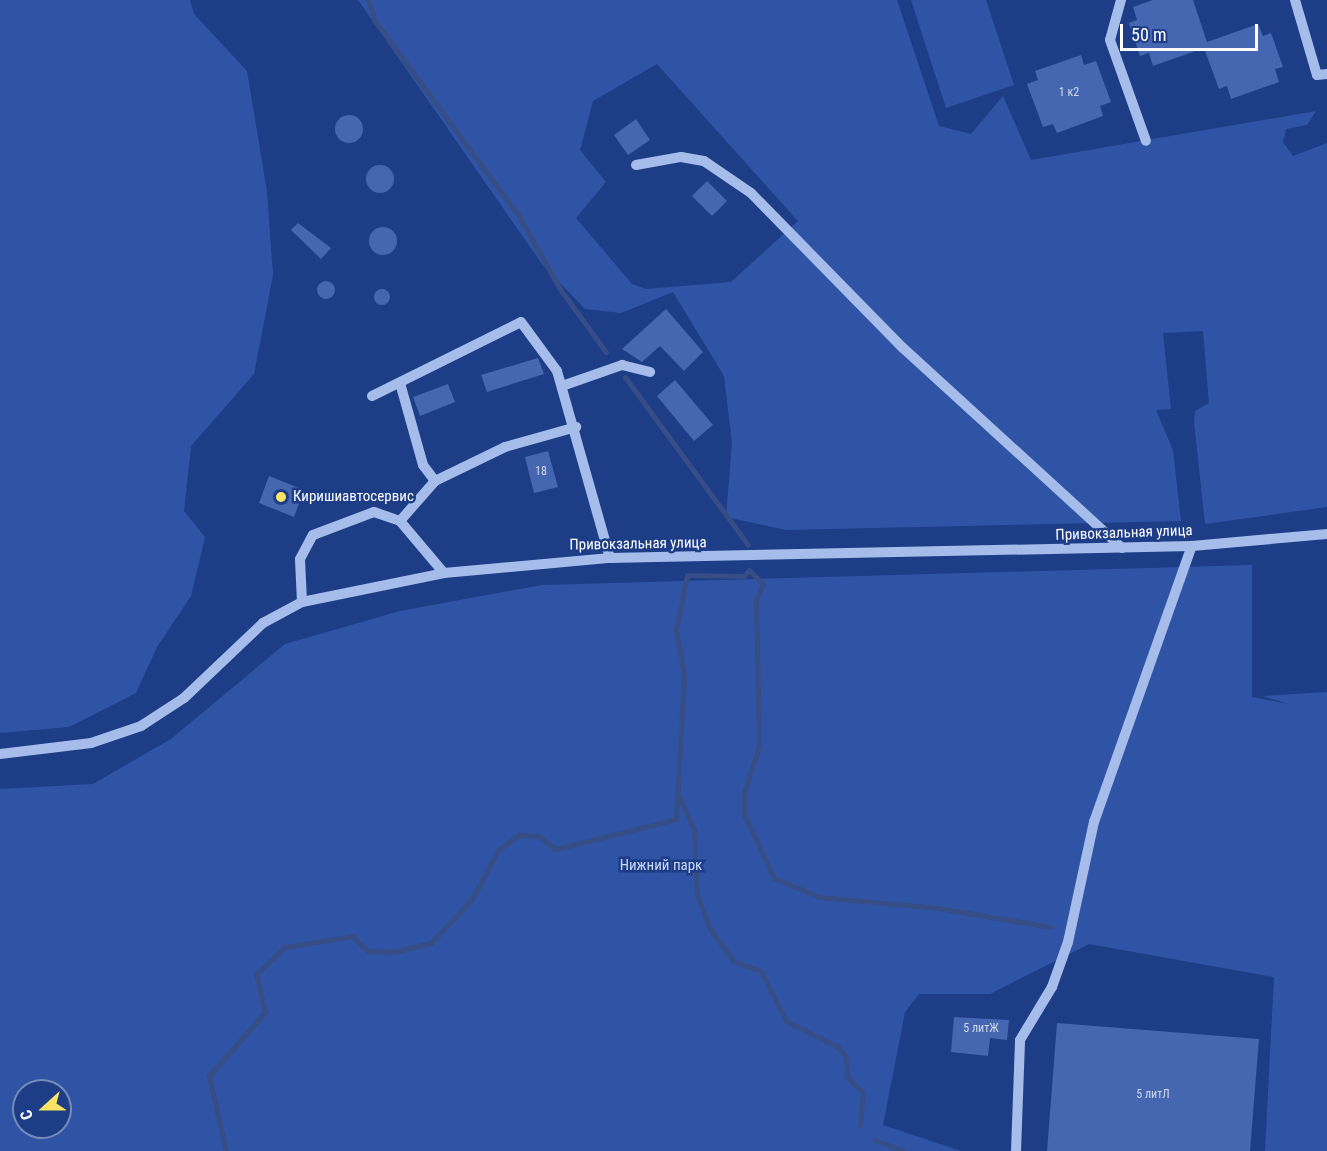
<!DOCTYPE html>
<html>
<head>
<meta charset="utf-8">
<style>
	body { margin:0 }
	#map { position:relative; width:1327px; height:1151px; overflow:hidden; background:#1d3d87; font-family:"Roboto Condensed",sans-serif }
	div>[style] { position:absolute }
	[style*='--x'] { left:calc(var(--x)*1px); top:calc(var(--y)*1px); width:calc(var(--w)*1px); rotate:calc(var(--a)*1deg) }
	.green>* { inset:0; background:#3054a5 }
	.stream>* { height:5px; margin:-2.5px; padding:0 2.5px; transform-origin:2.5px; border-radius:2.5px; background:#364d85 }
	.building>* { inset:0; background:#4566b0 }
	.round { border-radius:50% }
	.minor>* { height:10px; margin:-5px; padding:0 5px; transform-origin:5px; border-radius:5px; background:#a6bceb }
	.dots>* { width:16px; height:16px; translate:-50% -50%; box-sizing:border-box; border:3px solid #1d3d87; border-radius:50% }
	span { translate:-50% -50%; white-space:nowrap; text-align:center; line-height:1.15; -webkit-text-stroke:5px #1d3d87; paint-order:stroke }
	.number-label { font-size:12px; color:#d0d9eb }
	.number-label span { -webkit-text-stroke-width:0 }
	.poi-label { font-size:15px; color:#fff }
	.left { translate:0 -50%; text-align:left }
	.street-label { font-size:15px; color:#fff }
	.park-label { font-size:15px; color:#cbd9f8 }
	.north { position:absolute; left:12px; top:1079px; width:60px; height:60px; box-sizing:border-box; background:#1d3d87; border:2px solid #778bb7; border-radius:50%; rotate:249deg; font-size:16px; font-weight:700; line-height:24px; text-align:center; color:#fff }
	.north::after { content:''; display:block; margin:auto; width:21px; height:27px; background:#fbe464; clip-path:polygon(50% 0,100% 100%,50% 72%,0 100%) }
	.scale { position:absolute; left:1120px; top:24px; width:138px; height:27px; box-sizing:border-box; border:3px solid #fff; border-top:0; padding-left:8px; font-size:18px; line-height:21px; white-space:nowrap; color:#fff; -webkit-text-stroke:4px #1d3d87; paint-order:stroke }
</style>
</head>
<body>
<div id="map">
	<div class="green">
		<i style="clip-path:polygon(0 0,190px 0,194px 14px,247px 71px,267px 192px,273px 275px,254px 374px,191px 446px,184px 511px,205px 537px,191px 596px,157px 647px,136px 693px,69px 727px,0 733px)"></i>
		<i style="clip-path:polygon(evenodd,358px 0,897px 0,939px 126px,971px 134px,1003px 96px,1031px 160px,1316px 111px,1307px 125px,1286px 129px,1283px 142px,1293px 156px,1327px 143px,1327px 507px,1205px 524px,1194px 421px,1195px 411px,1209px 403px,1203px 331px,1163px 333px,1171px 409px,1156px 410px,1173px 450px,1181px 521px,786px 530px,726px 517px,732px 443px,724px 376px,673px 292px,621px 313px,585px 309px,542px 264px,358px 0,657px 64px,798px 221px,731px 282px,646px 289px,632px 284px,576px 218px,606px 182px,580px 150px,593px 101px,657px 64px)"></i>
		<i style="clip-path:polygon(911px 0,986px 0,1014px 85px,946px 108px)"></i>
		<i style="clip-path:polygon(evenodd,1252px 565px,1252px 697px,1288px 704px,1263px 696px,1327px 692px,1327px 1151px,1265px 1151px,1274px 977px,1089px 944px,990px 994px,919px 994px,905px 1012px,883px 1125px,961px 1151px,0 1151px,0 789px,93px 784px,171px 739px,285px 644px,400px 611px,542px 585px,1252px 565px,24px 1091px,60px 1091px,60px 1127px,24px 1127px,24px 1091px)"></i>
	</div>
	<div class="stream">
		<i style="--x:368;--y:0;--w:22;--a:72"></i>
		<i style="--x:375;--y:21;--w:245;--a:53.6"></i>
		<i style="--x:520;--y:218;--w:81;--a:60.6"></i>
		<i style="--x:560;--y:289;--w:78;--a:53.9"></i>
		<i style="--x:625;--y:377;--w:208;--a:53.8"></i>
		<i style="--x:679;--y:796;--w:37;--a:66"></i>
		<i style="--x:694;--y:830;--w:65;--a:87.4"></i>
		<i style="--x:697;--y:895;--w:36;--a:69"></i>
		<i style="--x:710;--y:929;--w:39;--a:54"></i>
		<i style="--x:733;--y:961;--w:30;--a:20"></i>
		<i style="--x:761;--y:971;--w:56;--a:63.4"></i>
		<i style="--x:786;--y:1021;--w:58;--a:26.6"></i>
		<i style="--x:838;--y:1047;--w:13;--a:51"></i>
		<i style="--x:846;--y:1057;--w:20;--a:87"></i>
		<i style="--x:847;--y:1077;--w:23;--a:45"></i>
		<i style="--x:863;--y:1093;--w:32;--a:95"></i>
		<i style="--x:875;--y:1140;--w:31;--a:21"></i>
		<i style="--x:226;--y:1151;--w:77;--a:-102.8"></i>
		<i style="--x:209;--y:1076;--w:85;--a:-48.8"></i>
		<i style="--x:265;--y:1012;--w:39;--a:-103"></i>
		<i style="--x:256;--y:974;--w:40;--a:-43"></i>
		<i style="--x:285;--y:947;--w:68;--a:-9.3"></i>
		<i style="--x:352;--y:936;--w:22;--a:43"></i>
		<i style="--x:368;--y:951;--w:24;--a:2"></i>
		<i style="--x:392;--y:952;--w:40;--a:-13"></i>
		<i style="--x:431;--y:943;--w:60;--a:-47"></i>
		<i style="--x:472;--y:899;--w:55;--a:-62"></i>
		<i style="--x:498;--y:850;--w:26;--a:-36"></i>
		<i style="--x:519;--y:835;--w:19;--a:3"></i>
		<i style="--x:538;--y:836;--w:22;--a:36"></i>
		<i style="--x:556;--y:849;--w:124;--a:-14"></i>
		<i style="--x:676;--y:819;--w:144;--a:-86.8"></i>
		<i style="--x:684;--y:675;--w:46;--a:-100.1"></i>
		<i style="--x:676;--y:630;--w:56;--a:-78.7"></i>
		<i style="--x:687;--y:575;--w:57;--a:1"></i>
		<i style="--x:744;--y:576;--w:8;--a:-50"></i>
		<i style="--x:749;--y:570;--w:20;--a:45"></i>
		<i style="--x:763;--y:584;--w:17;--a:115"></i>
		<i style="--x:756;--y:599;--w:148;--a:88.8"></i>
		<i style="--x:759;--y:747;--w:48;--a:108.1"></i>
		<i style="--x:744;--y:793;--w:21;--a:90"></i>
		<i style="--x:744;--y:814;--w:71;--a:64.9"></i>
		<i style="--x:774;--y:878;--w:49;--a:22.9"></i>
		<i style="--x:819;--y:897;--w:120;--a:5.3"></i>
		<i style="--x:938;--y:908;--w:114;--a:9.6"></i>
	</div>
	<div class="building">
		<i style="clip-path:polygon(1153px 0,1193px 0,1207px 42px,1258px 24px,1263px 36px,1271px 33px,1283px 67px,1275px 69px,1279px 82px,1231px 99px,1227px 86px,1219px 89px,1204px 48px,1153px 66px,1149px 53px,1140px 56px,1129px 23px,1137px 20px,1133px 7px)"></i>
		<i style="clip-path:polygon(1081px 55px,1084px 65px,1096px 61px,1111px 102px,1100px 106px,1103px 116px,1057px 133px,1053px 124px,1043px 127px,1027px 84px,1038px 80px,1035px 71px)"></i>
		<i class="round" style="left:335px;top:115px;width:28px;height:28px"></i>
		<i style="clip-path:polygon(636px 119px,650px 140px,628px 155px,614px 135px)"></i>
		<i class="round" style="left:366px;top:165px;width:28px;height:28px"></i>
		<i style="clip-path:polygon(707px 181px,727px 201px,712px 216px,692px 196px)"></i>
		<i style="clip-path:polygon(298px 223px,331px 248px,321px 259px,291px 230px)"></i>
		<i class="round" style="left:369px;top:227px;width:28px;height:28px"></i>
		<i class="round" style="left:317px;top:281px;width:18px;height:18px"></i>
		<i class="round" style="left:374px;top:289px;width:16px;height:16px"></i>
		<i style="clip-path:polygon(666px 309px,703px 352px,684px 371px,660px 346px,642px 362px,622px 349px)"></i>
		<i style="clip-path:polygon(538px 358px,544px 374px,487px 392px,481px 375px)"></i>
		<i style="clip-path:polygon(675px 380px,713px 425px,694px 441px,657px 396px)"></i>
		<i style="clip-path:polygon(448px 384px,455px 402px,420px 416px,413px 397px)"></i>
		<i style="clip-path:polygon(548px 451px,558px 487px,534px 493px,525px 457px)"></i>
		<i style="clip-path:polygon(269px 476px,304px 490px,294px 517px,259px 503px)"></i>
		<i style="clip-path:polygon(954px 1017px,1009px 1020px,1007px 1040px,990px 1038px,988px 1056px,951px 1052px)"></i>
		<i style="clip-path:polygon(1057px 1023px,1259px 1039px,1250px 1151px,1047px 1151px)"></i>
	</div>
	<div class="minor">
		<i style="--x:1121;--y:0;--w:41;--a:105.4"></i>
		<i style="--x:1110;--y:40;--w:107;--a:70.4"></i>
		<i style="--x:1295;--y:0;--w:78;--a:73.7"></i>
		<i style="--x:1317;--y:75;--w:10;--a:-6"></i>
		<i style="--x:636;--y:165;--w:46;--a:-10.1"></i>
		<i style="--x:681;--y:157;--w:23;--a:10"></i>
		<i style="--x:704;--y:161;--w:57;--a:34.2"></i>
		<i style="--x:751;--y:193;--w:216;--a:45.6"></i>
		<i style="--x:902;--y:347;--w:298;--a:42.4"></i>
		<i style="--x:400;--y:383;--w:85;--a:74.3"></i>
		<i style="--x:423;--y:465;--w:20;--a:53"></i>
		<i style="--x:562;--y:386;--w:64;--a:-19.3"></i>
		<i style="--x:622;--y:365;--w:29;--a:14"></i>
		<i style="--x:372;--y:396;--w:166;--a:-26.4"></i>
		<i style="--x:521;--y:322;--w:61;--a:53.7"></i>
		<i style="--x:557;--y:371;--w:194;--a:74.2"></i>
		<i style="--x:400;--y:521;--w:53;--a:-48.8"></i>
		<i style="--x:435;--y:481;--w:78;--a:-25.9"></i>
		<i style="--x:505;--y:447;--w:74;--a:-15.7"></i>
		<i style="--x:302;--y:602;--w:43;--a:-92.7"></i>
		<i style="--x:300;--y:559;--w:27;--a:-62"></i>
		<i style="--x:313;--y:535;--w:65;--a:-20.7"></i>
		<i style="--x:374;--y:512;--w:28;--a:19"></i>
		<i style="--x:400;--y:521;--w:68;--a:49.8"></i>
		<i style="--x:0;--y:754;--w:92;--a:-6.9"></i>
		<i style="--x:91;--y:743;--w:53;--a:-18.8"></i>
		<i style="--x:141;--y:726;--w:51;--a:-33.1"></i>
		<i style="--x:184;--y:698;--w:109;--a:-43.5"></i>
		<i style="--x:263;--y:623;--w:44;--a:-28.3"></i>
		<i style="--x:302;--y:602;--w:145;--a:-11.5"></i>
		<i style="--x:444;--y:573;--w:167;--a:-5.2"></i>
		<i style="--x:610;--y:558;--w:582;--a:-1.18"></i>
		<i style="--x:1192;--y:546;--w:136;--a:-5.1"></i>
		<i style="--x:1016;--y:1151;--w:111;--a:-87.9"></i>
		<i style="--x:1020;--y:1040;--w:62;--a:-58.9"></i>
		<i style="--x:1052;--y:987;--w:48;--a:-70.4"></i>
		<i style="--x:1068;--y:942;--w:123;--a:-77.8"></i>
		<i style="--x:1094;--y:822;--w:293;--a:-70.5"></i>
	</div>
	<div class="dots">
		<i style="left:281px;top:497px;background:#fbe464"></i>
	</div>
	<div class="number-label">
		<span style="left:1069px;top:93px">1 к2</span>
		<span style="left:541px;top:472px">18</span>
		<span style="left:981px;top:1029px">5 литЖ</span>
		<span style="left:1153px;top:1095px">5 литЛ</span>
	</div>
	<div class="poi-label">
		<span class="left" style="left:293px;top:497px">Киришиавтосервис</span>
	</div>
	<div class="street-label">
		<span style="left:1124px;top:533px;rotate:-2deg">Привокзальная улица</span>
		<span style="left:638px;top:544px;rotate:-1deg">Привокзальная улица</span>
	</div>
	<div class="park-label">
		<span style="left:661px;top:866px">Нижний парк</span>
	</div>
	<div class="north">С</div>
	<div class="scale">50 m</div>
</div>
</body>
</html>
